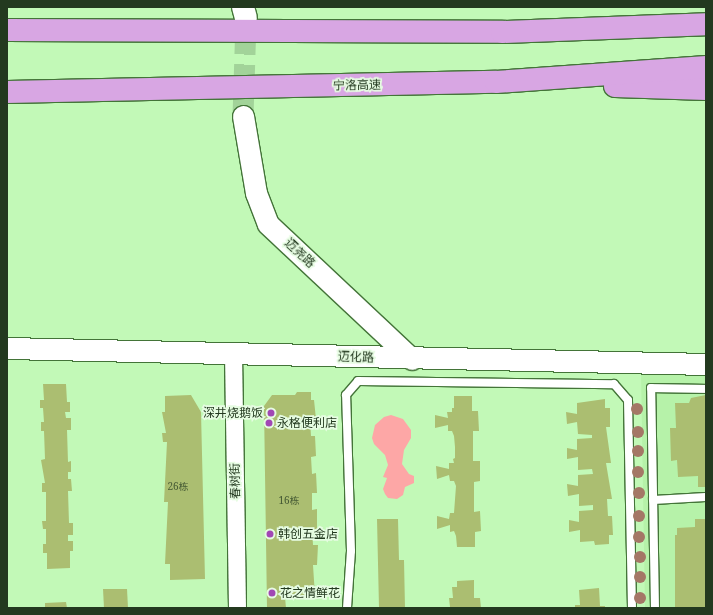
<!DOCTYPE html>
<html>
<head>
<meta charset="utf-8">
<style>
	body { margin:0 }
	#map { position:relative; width:713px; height:615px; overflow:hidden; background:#c2f9b7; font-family:"Noto Serif","Noto Sans SC",serif }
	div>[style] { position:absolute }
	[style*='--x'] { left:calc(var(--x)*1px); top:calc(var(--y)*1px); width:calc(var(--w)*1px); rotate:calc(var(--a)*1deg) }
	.built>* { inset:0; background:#b6f2a9 }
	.green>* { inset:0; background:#fda7a6 }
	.building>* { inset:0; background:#abbe71 }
	.tertiary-tunnel>* { height:21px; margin-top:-10.5px; transform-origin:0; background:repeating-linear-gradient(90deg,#a2d399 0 21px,transparent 0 31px) }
	.roads { filter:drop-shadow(1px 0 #437438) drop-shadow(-1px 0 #437438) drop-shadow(0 1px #437438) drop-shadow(0 -1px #437438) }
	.service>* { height:8px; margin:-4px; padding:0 4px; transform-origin:4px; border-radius:4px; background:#fff }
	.minor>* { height:17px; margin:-8.5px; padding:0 8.5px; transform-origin:8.5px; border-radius:8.5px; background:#fff }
	.tertiary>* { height:21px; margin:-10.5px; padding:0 10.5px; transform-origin:10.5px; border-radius:10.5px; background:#fff }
	.secondary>* { height:22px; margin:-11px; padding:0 11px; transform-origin:11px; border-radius:11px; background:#fff }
	.motorway>* { height:22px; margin:-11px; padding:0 11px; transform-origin:11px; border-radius:11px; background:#d8a6e3 }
	.trees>* { width:12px; height:12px; margin:-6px; border-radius:50%; background:#a47766 }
	.dots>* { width:11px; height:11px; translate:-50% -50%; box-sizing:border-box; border:2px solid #e6fce2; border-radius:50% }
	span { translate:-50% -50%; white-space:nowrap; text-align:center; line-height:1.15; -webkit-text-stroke:3.5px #e6fce2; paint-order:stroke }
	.number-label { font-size:10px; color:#455a34 }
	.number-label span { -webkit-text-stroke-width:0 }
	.street-label { font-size:12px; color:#23391f }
	.poi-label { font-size:12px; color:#23391f }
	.right { translate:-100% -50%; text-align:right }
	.left { translate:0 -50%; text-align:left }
	.frame { position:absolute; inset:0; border:8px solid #23391f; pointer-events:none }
</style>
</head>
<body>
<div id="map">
	<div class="built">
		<i style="clip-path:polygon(641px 372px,706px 375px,706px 608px,645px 608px)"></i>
	</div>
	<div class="green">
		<i style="clip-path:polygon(391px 415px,403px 419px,411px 430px,411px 438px,404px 450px,402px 464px,409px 474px,414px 476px,414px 483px,405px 487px,403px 495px,397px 499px,388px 498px,385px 494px,383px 489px,387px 478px,383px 477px,388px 465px,385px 455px,374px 444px,372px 438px,375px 425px,384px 417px)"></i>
	</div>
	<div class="building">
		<i style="clip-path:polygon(43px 384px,66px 384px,67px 402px,70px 402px,70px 412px,65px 412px,66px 418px,71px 418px,71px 430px,67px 430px,68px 462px,71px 461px,71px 472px,68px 472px,68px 479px,71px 479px,72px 491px,68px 491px,69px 523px,73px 523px,73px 535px,68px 535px,68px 541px,73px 541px,73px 551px,70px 551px,70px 568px,47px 569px,47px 553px,43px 553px,43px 544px,46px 544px,46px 529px,43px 529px,42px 521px,46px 521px,46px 492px,42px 492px,42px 483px,45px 483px,41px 460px,45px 459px,44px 431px,41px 431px,41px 422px,44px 422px,43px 408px,40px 408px,40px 400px,44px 400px)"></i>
		<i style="clip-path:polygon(297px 392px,311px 392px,311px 400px,314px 400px,316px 419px,310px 420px,311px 436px,315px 436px,316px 456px,311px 457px,312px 474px,316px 473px,317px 493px,312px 493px,312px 510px,317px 509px,317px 529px,312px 529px,313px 545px,318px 545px,317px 565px,313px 565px,315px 596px,285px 597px,286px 608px,267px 608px,264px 406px,272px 395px,295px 395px)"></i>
		<i style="clip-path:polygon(191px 395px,201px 412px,205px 579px,170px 580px,170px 564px,165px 564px,168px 502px,164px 502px,167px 442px,163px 442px,162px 433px,166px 433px,162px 412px,165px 412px,165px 396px)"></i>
		<i style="clip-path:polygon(706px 395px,706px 487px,698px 487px,698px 476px,678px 477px,677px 460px,671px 461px,670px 428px,676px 428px,675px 403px,689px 403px,691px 398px)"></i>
		<i style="clip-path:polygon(454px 396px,472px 396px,472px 411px,478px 411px,479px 431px,473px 431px,473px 461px,480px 461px,480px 481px,474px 482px,474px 512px,480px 511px,481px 531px,475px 532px,475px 547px,457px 547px,456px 536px,454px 531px,450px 532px,450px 525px,437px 529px,437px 516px,449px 519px,450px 513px,454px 513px,456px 486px,454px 481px,450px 481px,449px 475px,437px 479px,436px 466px,449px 469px,449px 463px,454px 463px,453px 459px,455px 458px,455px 447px,454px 436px,452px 431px,448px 431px,448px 425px,435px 428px,435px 415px,448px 418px,447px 412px,452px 412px,452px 408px,454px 408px)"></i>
		<i style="clip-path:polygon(605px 399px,605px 408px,610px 408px,610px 427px,606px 427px,611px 463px,606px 463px,612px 499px,607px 499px,608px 516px,612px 516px,613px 535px,609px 535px,609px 544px,595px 545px,594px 541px,580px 542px,580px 530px,569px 532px,569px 520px,579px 522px,579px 511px,593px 510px,593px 505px,579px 506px,579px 494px,568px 496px,567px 484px,578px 486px,578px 475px,593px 474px,592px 469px,578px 470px,578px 457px,567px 459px,567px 448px,577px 450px,577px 439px,592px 438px,592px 435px,578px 434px,577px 422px,567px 424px,566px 412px,577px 414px,577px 403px)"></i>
		<i style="clip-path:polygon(377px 519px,398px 519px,399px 560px,404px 560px,405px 608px,379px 608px)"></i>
		<i style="clip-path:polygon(695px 519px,706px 519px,706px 608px,675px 608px,675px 535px,677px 535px,677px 528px,695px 527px)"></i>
		<i style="clip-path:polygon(474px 580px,474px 598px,480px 598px,481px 608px,450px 607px,449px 598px,453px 598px,452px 587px,457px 587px,457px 581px)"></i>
		<i style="clip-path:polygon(599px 588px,600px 606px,605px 606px,605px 608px,575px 608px,575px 605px,580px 605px,579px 590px)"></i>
		<i style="clip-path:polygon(103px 589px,127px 589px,128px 608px,104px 608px)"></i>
		<i style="clip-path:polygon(66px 602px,67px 608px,45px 608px,45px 603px)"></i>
	</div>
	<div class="tertiary-tunnel">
		<i style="--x:243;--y:116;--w:98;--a:-88.2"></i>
	</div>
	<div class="roads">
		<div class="service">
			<i style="--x:653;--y:500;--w:53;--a:-3.2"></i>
			<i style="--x:347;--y:608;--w:57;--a:-86"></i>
			<i style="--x:351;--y:551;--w:156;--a:-91.8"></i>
			<i style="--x:346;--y:395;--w:18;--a:-49"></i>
			<i style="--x:358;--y:381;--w:256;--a:0.7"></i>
			<i style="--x:614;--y:384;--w:21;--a:49"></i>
			<i style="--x:628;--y:400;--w:208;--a:88.9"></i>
			<i style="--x:655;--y:608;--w:220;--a:-91"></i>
			<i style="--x:651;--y:388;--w:55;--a:1"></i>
		</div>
		<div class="minor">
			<i style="--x:233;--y:353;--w:255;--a:89.1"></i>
		</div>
		<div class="tertiary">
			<i style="--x:243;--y:116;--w:78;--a:80.4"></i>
			<i style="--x:256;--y:193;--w:33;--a:69"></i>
			<i style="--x:268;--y:224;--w:197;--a:43.2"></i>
			<i style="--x:7;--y:348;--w:699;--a:1.31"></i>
		</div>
		<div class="secondary">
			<i style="--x:243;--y:7;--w:11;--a:75"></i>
		</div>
		<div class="motorway">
			<i style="--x:7;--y:30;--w:495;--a:0.2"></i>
			<i style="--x:502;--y:32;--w:204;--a:-2.2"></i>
			<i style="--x:615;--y:86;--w:91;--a:1.9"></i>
			<i style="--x:7;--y:92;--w:489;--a:-1.2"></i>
			<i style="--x:496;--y:82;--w:211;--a:-4.1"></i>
		</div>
	</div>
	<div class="trees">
		<i style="left:637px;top:409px"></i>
		<i style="left:638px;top:432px"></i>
		<i style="left:638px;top:451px"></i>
		<i style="left:638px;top:472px"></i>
		<i style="left:639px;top:493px"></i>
		<i style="left:639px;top:516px"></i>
		<i style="left:639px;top:537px"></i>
		<i style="left:640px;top:557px"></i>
		<i style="left:640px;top:577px"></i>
		<i style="left:640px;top:598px"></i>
	</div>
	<div class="dots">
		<i style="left:271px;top:413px;background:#a148b4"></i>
		<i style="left:269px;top:423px;background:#a148b4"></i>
		<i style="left:270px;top:534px;background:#a148b4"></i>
		<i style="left:272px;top:593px;background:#a148b4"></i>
	</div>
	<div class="number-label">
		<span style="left:178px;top:487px">26栋</span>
		<span style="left:289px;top:501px">16栋</span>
	</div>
	<div class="street-label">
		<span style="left:357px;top:85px;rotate:-1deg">宁洛高速</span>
		<span style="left:300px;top:253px;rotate:43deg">迈尧路</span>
		<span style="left:356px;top:357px;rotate:2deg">迈化路</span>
		<span style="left:235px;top:481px;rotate:-91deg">春树街</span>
	</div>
	<div class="poi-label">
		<span class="right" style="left:263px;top:413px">深井烧鹅饭</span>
		<span class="left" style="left:277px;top:423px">永格便利店</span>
		<span class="left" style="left:278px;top:534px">韩创五金店</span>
		<span class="left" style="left:280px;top:593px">花之情鲜花</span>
	</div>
	<div class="frame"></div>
</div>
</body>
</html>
